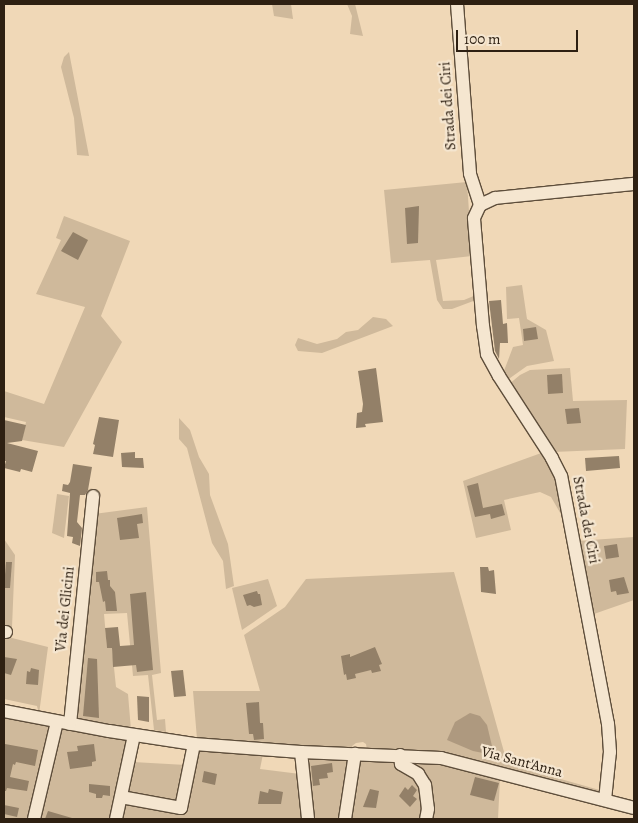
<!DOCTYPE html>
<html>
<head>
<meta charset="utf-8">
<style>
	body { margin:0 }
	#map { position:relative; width:638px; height:823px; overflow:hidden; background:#f0d8b7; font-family:Alegreya,serif }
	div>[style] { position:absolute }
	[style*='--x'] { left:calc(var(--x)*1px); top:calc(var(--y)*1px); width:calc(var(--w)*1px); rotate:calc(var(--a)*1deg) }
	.green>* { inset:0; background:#cfb99b }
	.water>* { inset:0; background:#ae997f }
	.building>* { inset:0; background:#938068 }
	.roads { filter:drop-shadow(1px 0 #5e4e3b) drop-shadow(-1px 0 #5e4e3b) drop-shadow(0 1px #5e4e3b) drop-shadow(0 -1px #5e4e3b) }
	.minor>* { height:12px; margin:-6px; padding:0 6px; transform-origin:6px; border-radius:6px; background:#f5e6d0 }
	span { translate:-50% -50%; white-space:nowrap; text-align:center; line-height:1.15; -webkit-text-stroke:4.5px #f5e6d0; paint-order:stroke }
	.street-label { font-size:15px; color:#2e2012 }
	.frame { position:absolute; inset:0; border:5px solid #2e2012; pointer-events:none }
	.scale { position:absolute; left:456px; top:30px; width:122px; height:22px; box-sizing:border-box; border:2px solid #2e2012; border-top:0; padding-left:6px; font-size:15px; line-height:18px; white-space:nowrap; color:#2e2012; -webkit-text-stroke:4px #f5e6d0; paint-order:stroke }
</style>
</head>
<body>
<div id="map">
	<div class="green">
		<i style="clip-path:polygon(272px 4px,291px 4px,293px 19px,274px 16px)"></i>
		<i style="clip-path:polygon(347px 4px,355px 4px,363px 36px,350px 34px,352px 16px)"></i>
		<i style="clip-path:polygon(69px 52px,89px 156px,77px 155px,74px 118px,61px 67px,64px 57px)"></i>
		<i style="clip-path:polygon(467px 182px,472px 256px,436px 260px,443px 301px,464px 300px,476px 295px,476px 300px,452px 309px,443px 309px,437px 300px,430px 260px,391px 263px,384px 190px)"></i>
		<i style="clip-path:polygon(64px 216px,130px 241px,101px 316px,122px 342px,64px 447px,22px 440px,26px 422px,4px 417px,4px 391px,44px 404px,85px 307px,36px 294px,61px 240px,56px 238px)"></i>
		<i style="clip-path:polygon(522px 285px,527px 319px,546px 330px,554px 361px,527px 366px,506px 381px,502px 376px,513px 347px,523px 345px,519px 318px,507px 319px,506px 287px)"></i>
		<i style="clip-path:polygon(373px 317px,386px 319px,393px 326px,322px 353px,298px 351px,295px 345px,298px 338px,317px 344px,337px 339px,346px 332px,358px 330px)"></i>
		<i style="clip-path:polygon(570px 368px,573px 401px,627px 400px,625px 449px,553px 452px,508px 385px,520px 375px,530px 370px)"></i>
		<i style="clip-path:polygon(179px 418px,190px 430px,199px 457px,209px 474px,210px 495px,228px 544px,234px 586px,226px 589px,223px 561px,212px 543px,187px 448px,179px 439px)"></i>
		<i style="clip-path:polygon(544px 452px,552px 465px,562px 516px,551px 497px,540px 492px,504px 500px,511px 530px,476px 538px,463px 481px)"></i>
		<i style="clip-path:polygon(57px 494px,69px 496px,64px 538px,52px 533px)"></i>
		<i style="clip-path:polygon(147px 507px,161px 673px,152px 675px,157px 720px,165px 719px,166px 732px,154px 730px,148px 675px,133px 676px,127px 613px,104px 614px,107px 648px,112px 648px,116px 687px,128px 694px,131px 730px,74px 721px,94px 514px)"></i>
		<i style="clip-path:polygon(634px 537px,634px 600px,591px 615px,577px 541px)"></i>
		<i style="clip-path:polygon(4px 539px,15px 555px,12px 627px,4px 626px)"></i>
		<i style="clip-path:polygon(454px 572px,506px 759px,543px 774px,603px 791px,600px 794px,466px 758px,367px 750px,366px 744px,363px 742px,356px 743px,352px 746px,353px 750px,197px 739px,193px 691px,260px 691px,244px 635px,285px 607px,306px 579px)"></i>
		<i style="clip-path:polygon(268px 579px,277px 606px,242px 630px,232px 588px)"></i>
		<i style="clip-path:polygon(4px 636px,48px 647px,39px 714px,37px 706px,4px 699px)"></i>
		<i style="clip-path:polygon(4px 717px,51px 726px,29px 819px,4px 819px)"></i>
		<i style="clip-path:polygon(60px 728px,128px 739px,111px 819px,39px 819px)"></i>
		<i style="clip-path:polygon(197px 749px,263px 754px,260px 769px,300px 774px,304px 819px,121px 819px,124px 802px,184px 813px)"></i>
		<i style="clip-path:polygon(307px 758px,351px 759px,341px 819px,314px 819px)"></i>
		<i style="clip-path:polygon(359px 759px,396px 760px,415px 776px,423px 789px,421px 819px,349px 819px)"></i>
		<i style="clip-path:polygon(407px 761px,441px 763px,500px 778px,498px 819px,429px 819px,431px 809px)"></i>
		<i style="clip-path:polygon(133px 762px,186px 765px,178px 803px,126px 794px)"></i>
	</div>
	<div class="water">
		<i style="clip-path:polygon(470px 713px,480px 716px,487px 725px,492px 746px,488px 754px,473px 751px,447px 740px,455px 722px)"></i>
	</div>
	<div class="building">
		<i style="clip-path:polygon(419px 206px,418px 243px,407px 244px,405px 208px)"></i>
		<i style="clip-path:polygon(73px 232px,88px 240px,78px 260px,61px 251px)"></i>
		<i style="clip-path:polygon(501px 300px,503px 324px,507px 323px,508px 343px,500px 343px,499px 359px,495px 351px,489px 301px)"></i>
		<i style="clip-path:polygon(536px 327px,538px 339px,524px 341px,523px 329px)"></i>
		<i style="clip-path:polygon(376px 368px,383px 422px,365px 424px,366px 427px,356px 428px,357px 413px,362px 412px,363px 404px,358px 371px)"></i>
		<i style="clip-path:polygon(562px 374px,563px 393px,548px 394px,547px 375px)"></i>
		<i style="clip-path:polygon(579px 408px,581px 423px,567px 424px,565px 409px)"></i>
		<i style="clip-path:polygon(99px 417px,119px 420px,113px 457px,93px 454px,95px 445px,93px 444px)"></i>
		<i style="clip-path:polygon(4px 420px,26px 425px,22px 441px,7px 443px,38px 451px,32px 472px,21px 469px,20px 472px,4px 468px,6px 461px,4px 461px)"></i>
		<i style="clip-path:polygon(135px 452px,135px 458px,143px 458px,144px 468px,122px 467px,121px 453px)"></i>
		<i style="clip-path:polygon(619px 456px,620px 468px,586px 471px,585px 458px)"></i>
		<i style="clip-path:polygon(73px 464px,92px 467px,88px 490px,85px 495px,80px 495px,77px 522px,82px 528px,80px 546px,72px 543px,73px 537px,67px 536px,70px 493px,62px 491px,63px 484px,68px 485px,70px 482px)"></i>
		<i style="clip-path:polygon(478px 483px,483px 508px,502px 504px,505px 515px,491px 519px,490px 514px,475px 517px,467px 486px)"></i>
		<i style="clip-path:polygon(142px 514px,143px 523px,137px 524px,139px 538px,120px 540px,117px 518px)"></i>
		<i style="clip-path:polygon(617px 544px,619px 557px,606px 559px,604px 546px)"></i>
		<i style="clip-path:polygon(6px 562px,12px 562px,10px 588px,4px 588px)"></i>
		<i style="clip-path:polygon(480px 567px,488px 567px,489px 571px,494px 570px,496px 594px,481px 592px)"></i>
		<i style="clip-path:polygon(107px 571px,108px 580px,110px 580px,110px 586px,115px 592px,117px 611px,106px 611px,105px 601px,103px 602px,99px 582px,96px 582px,96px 572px)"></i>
		<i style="clip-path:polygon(624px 577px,629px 593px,617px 595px,616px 591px,611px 592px,609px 580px)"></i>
		<i style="clip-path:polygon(257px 591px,258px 594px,260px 594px,262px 605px,254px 607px,250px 605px,247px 606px,243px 595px)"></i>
		<i style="clip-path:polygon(146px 592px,153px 670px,137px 672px,136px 665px,113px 667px,112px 648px,107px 648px,105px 628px,118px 627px,120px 646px,134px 645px,130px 594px)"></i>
		<i style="clip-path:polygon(375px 647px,382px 664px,379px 665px,381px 671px,372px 673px,371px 670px,355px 674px,356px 678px,347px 680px,346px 674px,344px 675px,341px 656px,350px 654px,350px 657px)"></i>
		<i style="clip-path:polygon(4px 657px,17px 659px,11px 675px,4px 673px)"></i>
		<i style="clip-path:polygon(88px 658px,97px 659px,99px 718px,83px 716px)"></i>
		<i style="clip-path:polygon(31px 668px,39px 670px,38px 685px,26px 684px,27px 671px,30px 672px)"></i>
		<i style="clip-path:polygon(183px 670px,186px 696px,174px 697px,171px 671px)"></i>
		<i style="clip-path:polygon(137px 696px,149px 697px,149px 722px,138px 720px)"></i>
		<i style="clip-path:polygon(259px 702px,260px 723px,263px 723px,264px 739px,254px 740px,253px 734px,249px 734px,246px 703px)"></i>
		<i style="clip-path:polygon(5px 744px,38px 750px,35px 766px,16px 762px,15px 765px,13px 764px,10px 777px,29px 781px,27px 791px,7px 788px,6px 791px,4px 791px)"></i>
		<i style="clip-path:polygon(94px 744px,96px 761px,92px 762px,92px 766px,70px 769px,67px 752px,78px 751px,77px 746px)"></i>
		<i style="clip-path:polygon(332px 763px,333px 772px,327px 773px,328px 778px,319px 779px,320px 785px,313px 786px,311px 766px)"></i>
		<i style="clip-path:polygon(204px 771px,217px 774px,215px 785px,202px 782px)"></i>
		<i style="clip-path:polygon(475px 777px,499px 783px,494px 801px,470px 795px)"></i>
		<i style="clip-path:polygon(89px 784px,110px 786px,110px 796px,103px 795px,102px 798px,96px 798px,96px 794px,89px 792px)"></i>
		<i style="clip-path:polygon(412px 785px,417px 790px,413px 796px,417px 799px,410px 807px,399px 796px,405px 787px,408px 790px)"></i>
		<i style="clip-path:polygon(269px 789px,283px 792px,281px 804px,258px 804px,260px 791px,268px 793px)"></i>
		<i style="clip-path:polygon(370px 789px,379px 791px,376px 808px,363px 807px)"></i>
		<i style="clip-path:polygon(4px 805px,19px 808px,17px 817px,4px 814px)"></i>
		<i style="clip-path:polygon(48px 811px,72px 818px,72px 819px,45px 819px)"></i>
	</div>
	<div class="roads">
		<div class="minor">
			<i style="--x:457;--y:4;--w:170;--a:85.6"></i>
			<i style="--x:470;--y:174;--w:33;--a:72"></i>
			<i style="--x:4;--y:632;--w:2;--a:0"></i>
			<i style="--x:4;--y:711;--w:107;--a:10.8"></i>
			<i style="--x:109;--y:731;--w:86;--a:8.7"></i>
			<i style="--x:194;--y:744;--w:107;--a:4.3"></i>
			<i style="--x:301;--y:752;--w:140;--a:2.5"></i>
			<i style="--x:441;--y:758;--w:199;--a:14.5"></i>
			<i style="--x:70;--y:724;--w:229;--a:-84.2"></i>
			<i style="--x:301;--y:752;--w:67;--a:84"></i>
			<i style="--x:400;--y:755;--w:9;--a:84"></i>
			<i style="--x:401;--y:764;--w:20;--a:30"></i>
			<i style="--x:418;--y:774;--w:13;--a:58"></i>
			<i style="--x:425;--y:785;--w:24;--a:83"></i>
			<i style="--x:428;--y:809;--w:10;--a:101"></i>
			<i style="--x:121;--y:797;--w:61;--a:10.4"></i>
			<i style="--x:181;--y:808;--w:65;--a:-78.5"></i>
			<i style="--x:605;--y:800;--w:48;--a:-84.1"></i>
			<i style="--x:610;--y:752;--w:28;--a:-94"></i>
			<i style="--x:608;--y:724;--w:252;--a:-100.7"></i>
			<i style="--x:561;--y:476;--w:20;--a:-117"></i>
			<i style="--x:552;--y:458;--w:98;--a:-122.9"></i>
			<i style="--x:499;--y:376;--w:25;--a:-119"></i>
			<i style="--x:487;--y:354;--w:28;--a:-98"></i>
			<i style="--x:483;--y:326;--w:108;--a:-94.8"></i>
			<i style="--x:474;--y:218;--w:14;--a:-65"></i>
			<i style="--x:480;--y:205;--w:17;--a:-25"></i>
			<i style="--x:495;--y:198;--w:140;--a:-5.8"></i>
			<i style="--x:34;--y:819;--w:100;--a:-76.7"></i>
			<i style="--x:116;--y:819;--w:86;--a:-77.9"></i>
			<i style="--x:345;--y:819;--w:66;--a:-81.3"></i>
		</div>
	</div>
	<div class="street-label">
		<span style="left:448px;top:106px;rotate:-94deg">Strada dei Ciri</span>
		<span style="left:586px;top:520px;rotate:79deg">Strada dei Ciri</span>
		<span style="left:65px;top:609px;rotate:-84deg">Via dei Glicini</span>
		<span style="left:522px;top:762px;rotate:15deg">Via Sant'Anna</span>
	</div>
	<div class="frame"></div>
	<div class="scale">100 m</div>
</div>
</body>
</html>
